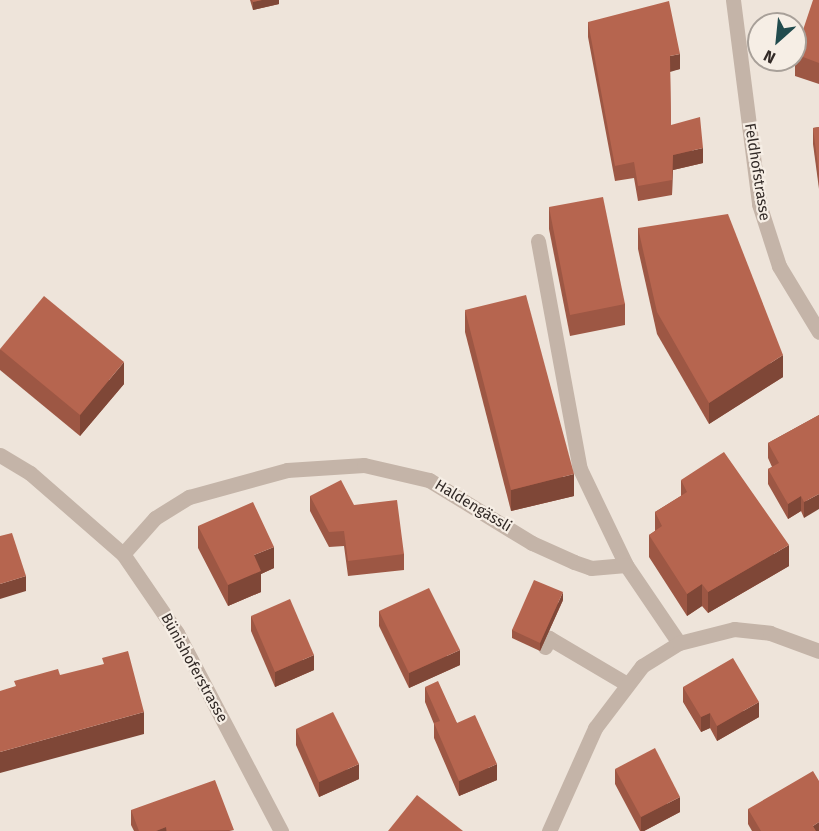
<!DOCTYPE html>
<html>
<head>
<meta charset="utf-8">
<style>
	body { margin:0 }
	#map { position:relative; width:819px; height:831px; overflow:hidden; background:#eee4da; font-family:"Fira Sans",sans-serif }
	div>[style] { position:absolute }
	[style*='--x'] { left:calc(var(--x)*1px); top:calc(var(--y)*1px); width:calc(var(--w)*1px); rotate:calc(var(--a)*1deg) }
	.service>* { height:15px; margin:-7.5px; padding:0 7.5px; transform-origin:7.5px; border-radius:7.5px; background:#c4b4a8 }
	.minor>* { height:15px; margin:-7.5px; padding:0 7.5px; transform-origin:7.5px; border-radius:7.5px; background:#c4b4a8 }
	.wall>* { inset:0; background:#9d5744 }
	.shaded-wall>* { inset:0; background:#7f4737 }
	.building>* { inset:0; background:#b6654f }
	span { translate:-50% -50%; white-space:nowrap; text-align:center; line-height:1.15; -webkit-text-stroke:4.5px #f6eee5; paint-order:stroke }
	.street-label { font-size:15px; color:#322a27 }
	.north { position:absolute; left:747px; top:12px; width:60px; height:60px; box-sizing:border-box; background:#f6eee5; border:2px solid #a8a099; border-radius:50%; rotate:207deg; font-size:16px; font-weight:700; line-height:24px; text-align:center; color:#322a27 }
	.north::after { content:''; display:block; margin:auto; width:21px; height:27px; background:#224c4e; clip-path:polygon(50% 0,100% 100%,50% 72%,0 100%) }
</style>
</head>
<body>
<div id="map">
	<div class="service">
		<i style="--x:545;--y:647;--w:10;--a:-66"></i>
		<i style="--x:549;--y:638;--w:88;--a:30.6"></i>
	</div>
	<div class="minor">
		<i style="--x:733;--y:0;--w:206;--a:82.7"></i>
		<i style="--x:759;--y:204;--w:65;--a:72.1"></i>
		<i style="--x:779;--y:266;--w:77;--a:58.8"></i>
		<i style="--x:538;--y:241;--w:232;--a:79.6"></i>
		<i style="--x:580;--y:469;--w:106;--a:64.4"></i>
		<i style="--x:626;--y:565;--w:94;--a:55.8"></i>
		<i style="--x:0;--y:455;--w:35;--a:31"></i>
		<i style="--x:30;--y:473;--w:123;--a:41.1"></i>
		<i style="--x:123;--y:554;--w:96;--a:55.6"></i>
		<i style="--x:177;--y:633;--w:224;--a:62.3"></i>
		<i style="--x:123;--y:554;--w:48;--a:-48.4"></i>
		<i style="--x:155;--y:518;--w:40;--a:-32"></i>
		<i style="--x:189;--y:497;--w:102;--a:-15.4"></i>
		<i style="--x:287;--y:470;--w:77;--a:-3.7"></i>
		<i style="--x:364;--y:465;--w:67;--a:13"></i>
		<i style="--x:429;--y:480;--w:121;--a:31.5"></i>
		<i style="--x:532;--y:543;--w:46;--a:24.3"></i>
		<i style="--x:574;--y:562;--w:18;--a:19"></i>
		<i style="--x:591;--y:568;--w:35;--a:-5"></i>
		<i style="--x:549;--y:831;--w:113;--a:-65.9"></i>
		<i style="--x:595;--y:728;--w:78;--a:-52.8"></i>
		<i style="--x:642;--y:666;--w:44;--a:-31.9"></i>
		<i style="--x:679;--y:643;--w:57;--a:-14.3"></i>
		<i style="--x:734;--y:629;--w:36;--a:6"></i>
		<i style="--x:770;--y:633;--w:52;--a:20.2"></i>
	</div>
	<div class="wall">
		<i style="clip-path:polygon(250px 0,279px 0,279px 4px,253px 10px)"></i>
		<i style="clip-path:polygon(819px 0,819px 84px,795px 76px,795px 53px)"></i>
		<i style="clip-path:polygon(588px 22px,680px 69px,670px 71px,671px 125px,703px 163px,673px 170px,672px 195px,638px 201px,634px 178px,615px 181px,588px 37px)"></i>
		<i style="clip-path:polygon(819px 127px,819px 189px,813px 144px,813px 128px)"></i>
		<i style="clip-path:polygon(549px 207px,625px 304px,625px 325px,570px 336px,549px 229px)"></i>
		<i style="clip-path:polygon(638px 228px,783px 377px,709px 424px,657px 334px,638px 249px)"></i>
		<i style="clip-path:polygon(465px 310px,574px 496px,511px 511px,465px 332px)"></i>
		<i style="clip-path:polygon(0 349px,124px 384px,80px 436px,0 370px)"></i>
		<i style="clip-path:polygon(819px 415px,804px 518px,801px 511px,788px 519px,768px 484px,768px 469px,772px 467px,768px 458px,768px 443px)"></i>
		<i style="clip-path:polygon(681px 480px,789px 566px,708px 613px,702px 606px,687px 616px,649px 557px,649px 535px,655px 531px,655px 512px,681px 496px)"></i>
		<i style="clip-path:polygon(310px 496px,354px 505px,404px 554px,404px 570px,348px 576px,344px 546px,329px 547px,310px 511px)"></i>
		<i style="clip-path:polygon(198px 526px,274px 568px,261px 574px,261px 592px,228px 606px,198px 548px)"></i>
		<i style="clip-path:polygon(563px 600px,540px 651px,512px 638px,512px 630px)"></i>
		<i style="clip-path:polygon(379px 611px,460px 665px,409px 688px,379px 626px)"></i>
		<i style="clip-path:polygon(251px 616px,314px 670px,275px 687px,251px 631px)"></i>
		<i style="clip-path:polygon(425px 687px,457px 723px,497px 780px,459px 796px,434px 738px,434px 724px,425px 702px)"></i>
		<i style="clip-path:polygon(683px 687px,759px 717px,717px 741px,710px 728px,701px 732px,683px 702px)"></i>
		<i style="clip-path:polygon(296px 729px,359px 779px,319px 797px,296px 745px)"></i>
		<i style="clip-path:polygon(615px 769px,680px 812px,644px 831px,640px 831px,615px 784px)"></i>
		<i style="clip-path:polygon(748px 809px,819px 831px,752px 831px,748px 824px)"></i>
		<i style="clip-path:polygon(131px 810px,234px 831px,134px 831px,131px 825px)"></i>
	</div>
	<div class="shaded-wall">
		<i style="clip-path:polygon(262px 0,279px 0,279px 4px,253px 10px,253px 2px)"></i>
		<i style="clip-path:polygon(680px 54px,680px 69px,670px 72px,670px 56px)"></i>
		<i style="clip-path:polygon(703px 148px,703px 163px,673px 170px,672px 195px,673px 155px)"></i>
		<i style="clip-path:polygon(783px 355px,783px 377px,709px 424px,709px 403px)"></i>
		<i style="clip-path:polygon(124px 362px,124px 384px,80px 436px,80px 415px)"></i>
		<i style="clip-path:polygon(574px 474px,574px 496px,511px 511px,511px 490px)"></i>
		<i style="clip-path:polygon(819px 494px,819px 509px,804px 518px,804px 502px)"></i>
		<i style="clip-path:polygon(801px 496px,801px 511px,788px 519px,788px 504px)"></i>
		<i style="clip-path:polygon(789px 545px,789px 566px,708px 613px,708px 592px)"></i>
		<i style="clip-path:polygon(274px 547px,274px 568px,261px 574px,261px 592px,228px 606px,228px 585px,254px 555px)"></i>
		<i style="clip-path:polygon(26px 576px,26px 591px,0 599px,0 584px)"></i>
		<i style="clip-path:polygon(702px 584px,702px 606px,687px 616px,687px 594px)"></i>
		<i style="clip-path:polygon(563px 592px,563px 600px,540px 651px,540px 643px)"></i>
		<i style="clip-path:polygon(460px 650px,460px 665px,409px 688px,409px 673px)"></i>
		<i style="clip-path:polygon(314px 655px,314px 670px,275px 687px,275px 672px)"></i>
		<i style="clip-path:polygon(759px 702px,759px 717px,717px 741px,717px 726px)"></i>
		<i style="clip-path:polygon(144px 712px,144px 734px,0 773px,0 752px)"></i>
		<i style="clip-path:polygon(710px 713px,710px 728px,701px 732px,701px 717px)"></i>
		<i style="clip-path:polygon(359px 764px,359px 779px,319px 797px,319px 782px)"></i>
		<i style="clip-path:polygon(497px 764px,497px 780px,459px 796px,459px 781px)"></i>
		<i style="clip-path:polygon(680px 797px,680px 812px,644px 831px,641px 831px,641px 817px)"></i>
		<i style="clip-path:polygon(819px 822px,819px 831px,813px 831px,813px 826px)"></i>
		<i style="clip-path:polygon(166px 827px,166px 831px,156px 831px)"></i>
	</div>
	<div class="building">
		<i style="clip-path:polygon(252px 0,262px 0,253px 2px)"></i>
		<i style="clip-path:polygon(813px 0,819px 0,819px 63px,795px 54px)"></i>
		<i style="clip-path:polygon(669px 1px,680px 54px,670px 56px,671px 125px,700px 117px,703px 148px,673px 155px,672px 180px,638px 186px,634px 162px,615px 166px,588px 22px)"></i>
		<i style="clip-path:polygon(819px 127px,819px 174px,813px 128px)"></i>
		<i style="clip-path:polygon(603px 197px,625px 304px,570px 315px,549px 207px)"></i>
		<i style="clip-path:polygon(728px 214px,783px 355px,709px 403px,657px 312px,638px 228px)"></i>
		<i style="clip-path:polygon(526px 295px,574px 474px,511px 490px,465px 310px)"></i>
		<i style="clip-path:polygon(44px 296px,124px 362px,80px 415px,0 349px)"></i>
		<i style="clip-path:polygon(819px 415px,819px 494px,804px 502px,801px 496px,788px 504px,768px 469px,779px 463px,768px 443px)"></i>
		<i style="clip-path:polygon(724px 452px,789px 545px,708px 592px,702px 584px,687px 594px,649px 535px,662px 526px,655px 512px,687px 492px,681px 480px)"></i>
		<i style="clip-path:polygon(341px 480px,354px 505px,397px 500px,404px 554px,348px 561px,344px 531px,329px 532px,310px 496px)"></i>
		<i style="clip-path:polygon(253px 502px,274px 547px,254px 555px,261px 571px,228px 585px,198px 526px)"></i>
		<i style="clip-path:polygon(12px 533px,26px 576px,0 584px,0 536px)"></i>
		<i style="clip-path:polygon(534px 580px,563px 592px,540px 643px,512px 630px)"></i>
		<i style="clip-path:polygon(429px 588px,460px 650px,409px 673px,379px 611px)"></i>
		<i style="clip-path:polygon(290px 599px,314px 655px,275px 672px,251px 616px)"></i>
		<i style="clip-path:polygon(128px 651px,144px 712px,0 752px,0 691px,16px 686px,14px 681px,58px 669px,60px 675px,104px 664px,102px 658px)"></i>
		<i style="clip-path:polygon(733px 658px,759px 702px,717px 726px,710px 713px,701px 717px,683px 687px)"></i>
		<i style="clip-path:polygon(438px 681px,457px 723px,475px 715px,497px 764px,459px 781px,434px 723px,440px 721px,425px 687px)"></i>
		<i style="clip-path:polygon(333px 712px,359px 764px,319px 782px,296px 729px)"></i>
		<i style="clip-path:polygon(655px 748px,680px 797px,641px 817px,615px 769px)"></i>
		<i style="clip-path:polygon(813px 771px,819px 781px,819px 822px,813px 826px,816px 831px,761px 831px,748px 809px)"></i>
		<i style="clip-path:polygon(215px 780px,234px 830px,167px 831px,166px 827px,156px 831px,139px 831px,131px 810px)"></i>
		<i style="clip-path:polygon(417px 795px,463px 831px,388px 831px)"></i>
	</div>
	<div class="street-label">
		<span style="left:757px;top:172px;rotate:81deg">Feldhofstrasse</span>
		<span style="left:473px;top:506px;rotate:31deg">Haldengässli</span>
		<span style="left:194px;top:668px;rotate:61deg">Bünishoferstrasse</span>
	</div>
	<div class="north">N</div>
</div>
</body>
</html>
